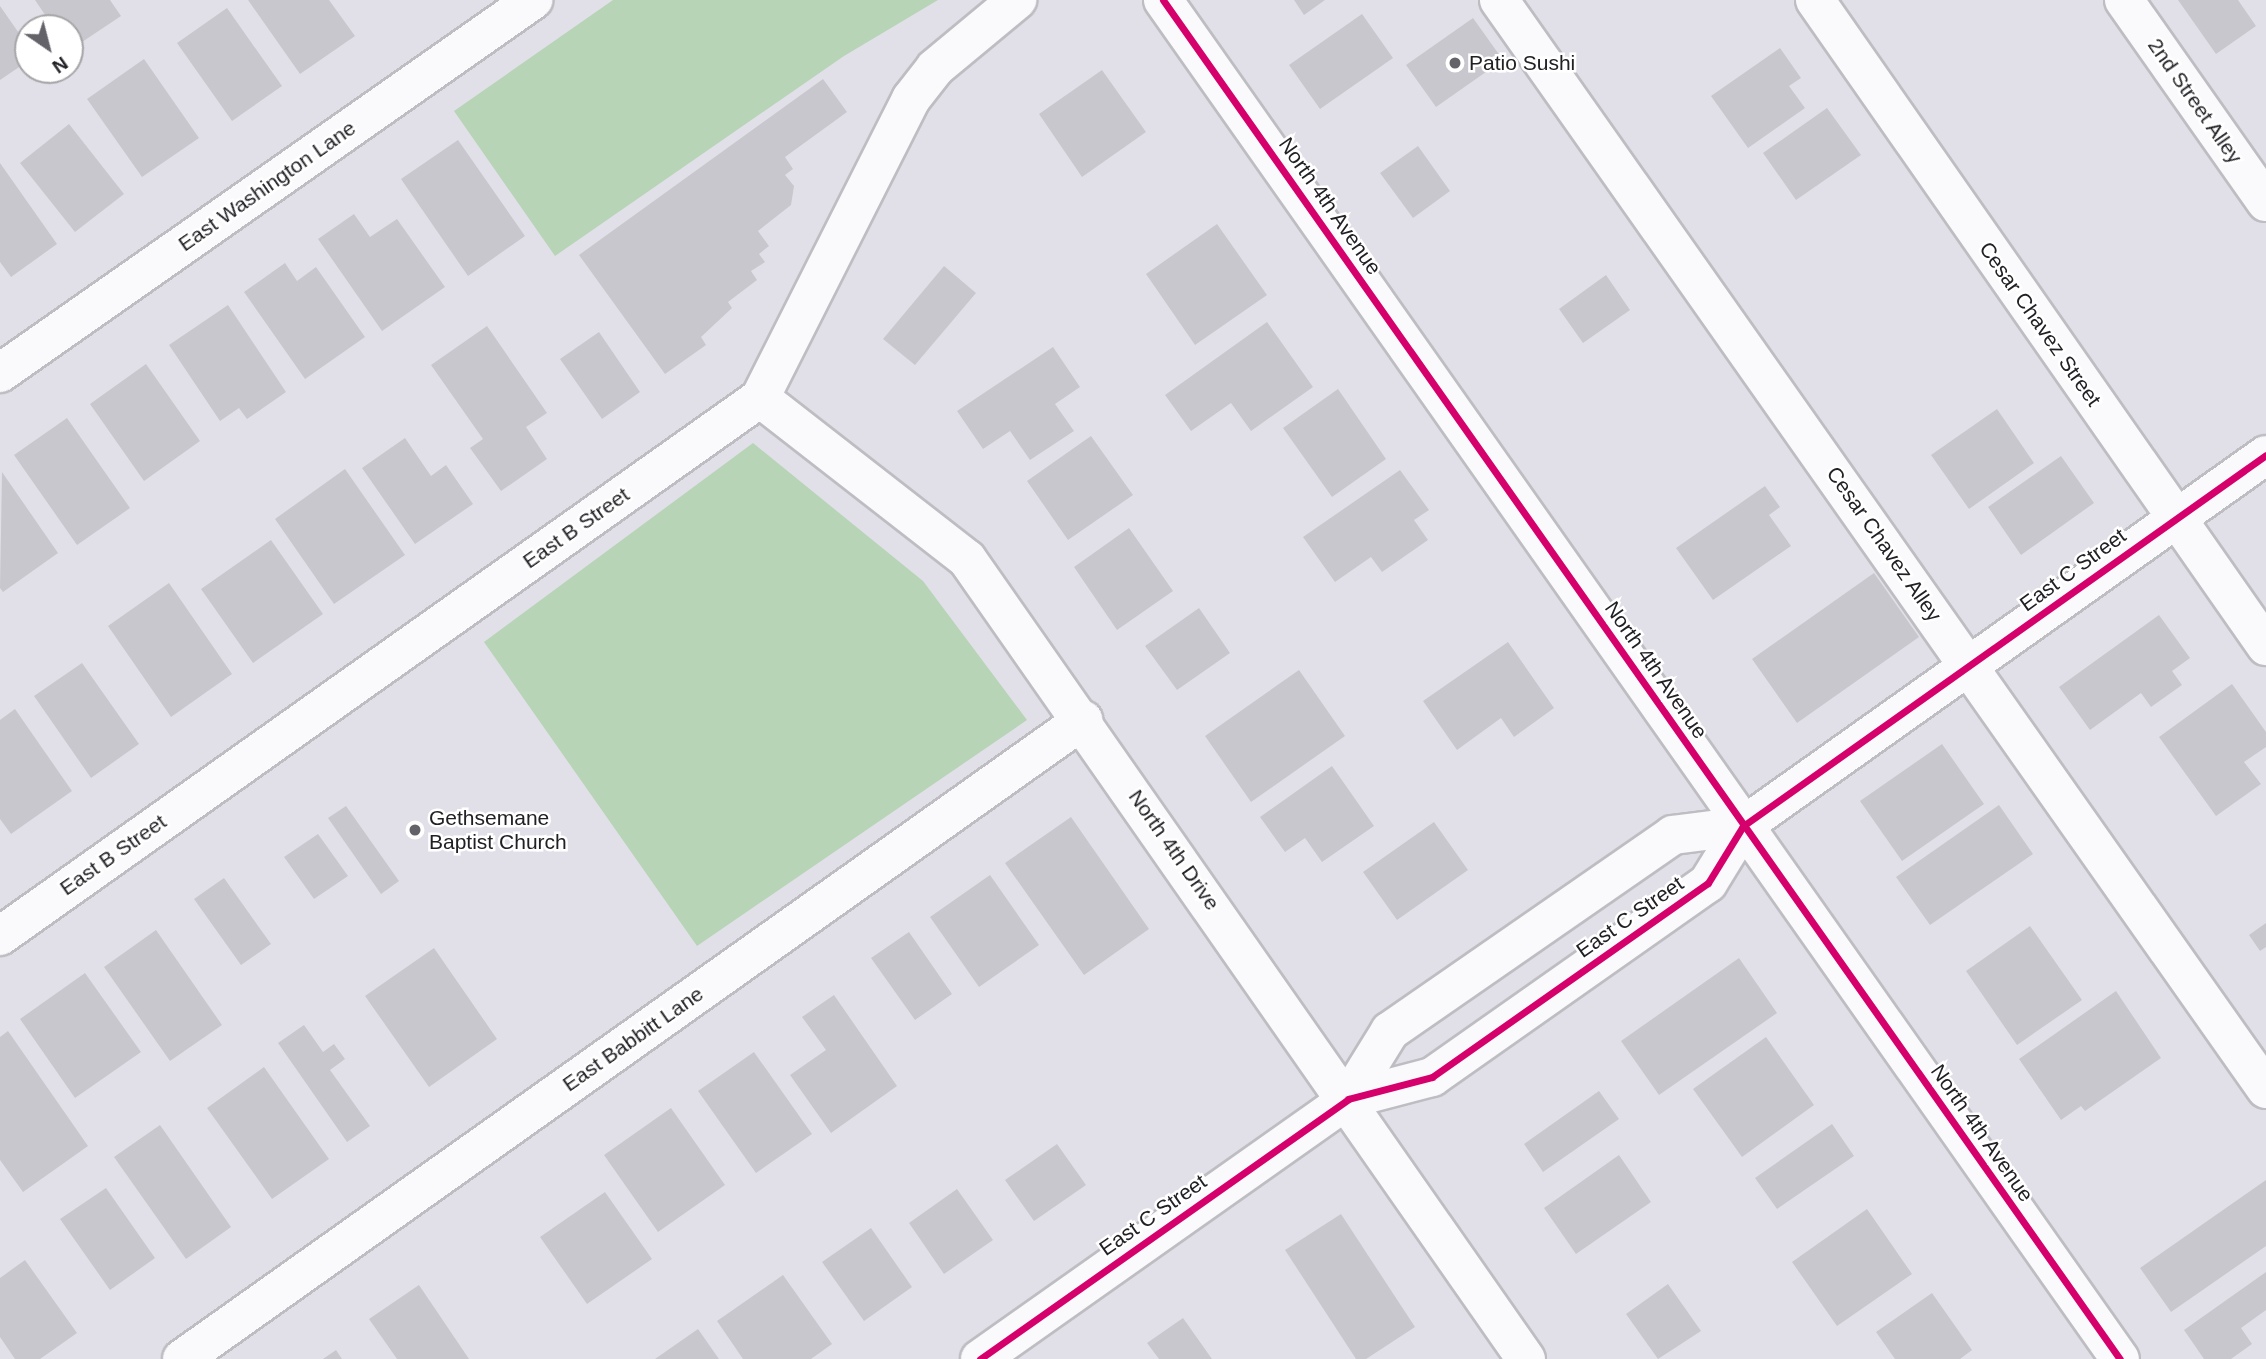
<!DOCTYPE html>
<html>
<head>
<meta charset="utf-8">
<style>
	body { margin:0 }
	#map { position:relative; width:2266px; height:1359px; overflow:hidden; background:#e1e0e8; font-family:Helvetica,sans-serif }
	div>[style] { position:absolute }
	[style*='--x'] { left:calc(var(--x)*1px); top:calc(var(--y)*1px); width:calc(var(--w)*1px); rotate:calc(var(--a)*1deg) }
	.green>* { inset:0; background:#b7d4b7 }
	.building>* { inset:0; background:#c8c7cd }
	.roads { filter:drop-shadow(2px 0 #bebdc2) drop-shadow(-2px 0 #bebdc2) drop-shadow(0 2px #bebdc2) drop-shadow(0 -2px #bebdc2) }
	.minor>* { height:38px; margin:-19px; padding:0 19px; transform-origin:19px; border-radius:19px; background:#fafafc }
	.cycleway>* { height:7px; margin:-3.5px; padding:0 3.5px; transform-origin:3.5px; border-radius:3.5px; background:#d6006c }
	.dots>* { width:19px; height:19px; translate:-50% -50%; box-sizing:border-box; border:4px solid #fff; border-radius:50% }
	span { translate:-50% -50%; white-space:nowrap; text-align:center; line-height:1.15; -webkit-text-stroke:5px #fff; paint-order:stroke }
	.poi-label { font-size:21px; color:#212025 }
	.left { translate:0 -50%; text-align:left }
	.street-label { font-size:21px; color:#212025 }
	.north { position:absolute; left:14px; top:14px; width:70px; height:70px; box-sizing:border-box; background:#fff; border:2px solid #a6a6a8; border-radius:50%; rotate:145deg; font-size:19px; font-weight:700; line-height:28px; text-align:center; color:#212025 }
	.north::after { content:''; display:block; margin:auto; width:24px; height:32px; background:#646369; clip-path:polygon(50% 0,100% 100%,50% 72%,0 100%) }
</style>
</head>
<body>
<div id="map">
	<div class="green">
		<i style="clip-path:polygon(613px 0,938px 0,844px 56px,555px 256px,454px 111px)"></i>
		<i style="clip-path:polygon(753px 443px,923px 581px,1027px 720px,697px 946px,484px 642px)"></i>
	</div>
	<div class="building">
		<i style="clip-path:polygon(35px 0,110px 0,121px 16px,70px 50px,70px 28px,54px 28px)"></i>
		<i style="clip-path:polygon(248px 0,329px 0,355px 36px,300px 74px)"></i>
		<i style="clip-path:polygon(1294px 0,1325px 0,1304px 15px)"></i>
		<i style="clip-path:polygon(2178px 0,2238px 0,2256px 26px,2216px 54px)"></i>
		<i style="clip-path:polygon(0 6px,28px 46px,28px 61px,0 80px)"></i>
		<i style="clip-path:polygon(227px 8px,282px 86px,232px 121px,177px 43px)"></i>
		<i style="clip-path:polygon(1362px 14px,1393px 58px,1320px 109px,1289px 65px)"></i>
		<i style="clip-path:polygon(1473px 18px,1503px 60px,1436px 107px,1406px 65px)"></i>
		<i style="clip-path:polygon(1780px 48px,1801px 78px,1789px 86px,1805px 108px,1748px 148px,1711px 96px)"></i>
		<i style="clip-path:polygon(144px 59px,199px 138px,142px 177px,87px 99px)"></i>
		<i style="clip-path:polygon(1102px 70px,1146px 132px,1082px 177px,1039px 114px)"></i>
		<i style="clip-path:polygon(823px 79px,847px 112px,785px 157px,793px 169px,785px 175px,794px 186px,791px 205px,758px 231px,769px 246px,759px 254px,765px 262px,751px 271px,757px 280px,728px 302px,732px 308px,701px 337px,706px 345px,665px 374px,579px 255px)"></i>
		<i style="clip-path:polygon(1827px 108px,1861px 155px,1796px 200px,1763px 153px)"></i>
		<i style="clip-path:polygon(69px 124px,124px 194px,75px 232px,20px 163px)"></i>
		<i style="clip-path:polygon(458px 140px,525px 236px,468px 276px,401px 179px)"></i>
		<i style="clip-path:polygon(1418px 146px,1450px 191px,1413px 218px,1380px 173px)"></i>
		<i style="clip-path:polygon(0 163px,57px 244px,11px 277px,0 262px)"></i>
		<i style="clip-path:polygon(354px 214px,370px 237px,397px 219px,445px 287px,382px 331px,318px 239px)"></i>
		<i style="clip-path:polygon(1217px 224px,1267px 295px,1195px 345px,1146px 274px)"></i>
		<i style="clip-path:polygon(285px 263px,297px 281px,316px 267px,365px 337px,305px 379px,244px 292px)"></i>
		<i style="clip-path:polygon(944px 266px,976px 293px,915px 365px,883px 339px)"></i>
		<i style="clip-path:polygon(1606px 275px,1630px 310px,1583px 343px,1559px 309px)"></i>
		<i style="clip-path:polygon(228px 305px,286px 392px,247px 419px,239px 408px,220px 421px,169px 345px)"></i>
		<i style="clip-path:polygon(1267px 322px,1313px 387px,1251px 431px,1231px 403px,1191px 431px,1165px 395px)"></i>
		<i style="clip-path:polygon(487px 326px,547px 413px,526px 427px,547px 459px,501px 491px,470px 448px,483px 439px,431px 365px)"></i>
		<i style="clip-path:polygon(599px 332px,640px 392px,602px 419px,560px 359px)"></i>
		<i style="clip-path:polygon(1053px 347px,1080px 387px,1055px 404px,1074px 431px,1030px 460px,1010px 431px,983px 449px,957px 411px)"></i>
		<i style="clip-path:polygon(146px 364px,200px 441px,144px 481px,90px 404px)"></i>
		<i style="clip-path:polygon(1338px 389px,1386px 459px,1332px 497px,1283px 428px)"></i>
		<i style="clip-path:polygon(1997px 409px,2034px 463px,1969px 509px,1931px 455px)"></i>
		<i style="clip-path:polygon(67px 418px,130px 508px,77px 545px,14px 455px)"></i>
		<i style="clip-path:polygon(1091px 436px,1133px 495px,1068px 540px,1027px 481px)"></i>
		<i style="clip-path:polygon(405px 438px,431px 476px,446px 465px,473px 504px,415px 544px,362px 468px)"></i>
		<i style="clip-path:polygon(2061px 456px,2094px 503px,2021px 555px,1988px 507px)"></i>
		<i style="clip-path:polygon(345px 469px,405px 555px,334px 604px,275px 519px)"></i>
		<i style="clip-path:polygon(1400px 470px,1429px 510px,1414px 520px,1428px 540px,1382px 572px,1371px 557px,1335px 582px,1303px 537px)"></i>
		<i style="clip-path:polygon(2px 472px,58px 553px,3px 592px,0 588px)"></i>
		<i style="clip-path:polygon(1765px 486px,1780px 507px,1769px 515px,1791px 546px,1713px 600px,1676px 548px)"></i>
		<i style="clip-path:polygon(1129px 528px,1173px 591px,1117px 630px,1074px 567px)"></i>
		<i style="clip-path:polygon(271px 540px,323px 614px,253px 663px,201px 589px)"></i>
		<i style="clip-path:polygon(1874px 573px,1919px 637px,1797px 723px,1752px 659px)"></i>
		<i style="clip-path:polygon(169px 583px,232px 674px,171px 717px,108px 626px)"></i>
		<i style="clip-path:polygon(1199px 608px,1230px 653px,1177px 690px,1145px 646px)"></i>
		<i style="clip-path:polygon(2159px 615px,2190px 658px,2172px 671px,2182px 685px,2151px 707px,2141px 693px,2090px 730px,2059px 687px)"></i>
		<i style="clip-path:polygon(1508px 642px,1554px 708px,1514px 737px,1501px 718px,1457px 750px,1423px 701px)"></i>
		<i style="clip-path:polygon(82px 663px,139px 744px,91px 778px,34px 696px)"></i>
		<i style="clip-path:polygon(1299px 670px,1345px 736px,1251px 802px,1205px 736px)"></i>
		<i style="clip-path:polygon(2232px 684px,2266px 732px,2266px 747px,2244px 762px,2261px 784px,2216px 816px,2159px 737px)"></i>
		<i style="clip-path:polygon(15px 709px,72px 791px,11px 834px,0 819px,0 720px)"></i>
		<i style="clip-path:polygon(1942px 744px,1984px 804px,1902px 861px,1860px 801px)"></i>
		<i style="clip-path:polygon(1332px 766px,1374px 826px,1322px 862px,1305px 838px,1285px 852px,1260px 817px)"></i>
		<i style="clip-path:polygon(1999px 805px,2033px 854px,1930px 925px,1896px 877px)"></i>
		<i style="clip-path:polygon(346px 806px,399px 881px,381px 894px,328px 818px)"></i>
		<i style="clip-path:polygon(1071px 817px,1149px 929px,1084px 975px,1005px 863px)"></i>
		<i style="clip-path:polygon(1434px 822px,1468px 870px,1397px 920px,1363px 872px)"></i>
		<i style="clip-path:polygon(318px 834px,348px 876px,314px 899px,284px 857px)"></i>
		<i style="clip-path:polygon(990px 875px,1039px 945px,979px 987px,930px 917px)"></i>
		<i style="clip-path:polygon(224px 878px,271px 944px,241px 965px,194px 899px)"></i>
		<i style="clip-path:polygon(2266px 923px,2266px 947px,2260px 951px,2249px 935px)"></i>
		<i style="clip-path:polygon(2030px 926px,2082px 1000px,2017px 1045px,1966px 971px)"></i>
		<i style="clip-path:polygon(156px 930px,222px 1025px,170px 1061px,104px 967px)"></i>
		<i style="clip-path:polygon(909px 932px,952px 994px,915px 1020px,871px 958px)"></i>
		<i style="clip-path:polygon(434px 948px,497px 1039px,429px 1087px,365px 996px)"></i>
		<i style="clip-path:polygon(1739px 958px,1777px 1013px,1659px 1095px,1621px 1041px)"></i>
		<i style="clip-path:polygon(85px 973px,141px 1052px,75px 1098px,20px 1019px)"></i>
		<i style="clip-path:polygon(2116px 991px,2161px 1058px,2085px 1111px,2081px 1106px,2061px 1120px,2019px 1059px)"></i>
		<i style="clip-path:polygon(834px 995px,897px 1086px,831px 1133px,790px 1075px,826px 1050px,802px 1017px)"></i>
		<i style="clip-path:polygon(304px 1025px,323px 1052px,334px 1044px,345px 1059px,330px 1070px,370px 1126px,347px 1142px,278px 1043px)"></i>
		<i style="clip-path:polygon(8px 1031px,88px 1146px,23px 1192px,0 1160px,0 1037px)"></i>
		<i style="clip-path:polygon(1766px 1037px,1814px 1105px,1742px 1157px,1693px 1089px)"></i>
		<i style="clip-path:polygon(754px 1052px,812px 1134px,756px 1173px,698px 1091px)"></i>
		<i style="clip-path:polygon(264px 1067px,329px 1159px,272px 1199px,207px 1108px)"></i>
		<i style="clip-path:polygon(1599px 1091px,1619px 1119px,1543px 1172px,1524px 1144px)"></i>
		<i style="clip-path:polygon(671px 1108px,725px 1185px,658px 1232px,604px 1155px)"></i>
		<i style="clip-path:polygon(1832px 1124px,1854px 1156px,1777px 1209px,1755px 1178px)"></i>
		<i style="clip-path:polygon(160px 1125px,231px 1227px,186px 1259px,114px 1157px)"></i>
		<i style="clip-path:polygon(1057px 1144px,1086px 1185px,1034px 1221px,1005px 1180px)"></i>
		<i style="clip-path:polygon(1619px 1155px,1651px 1202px,1576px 1254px,1544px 1208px)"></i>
		<i style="clip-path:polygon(2266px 1180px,2266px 1246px,2171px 1312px,2140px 1268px)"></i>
		<i style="clip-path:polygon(106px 1188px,155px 1258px,110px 1290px,60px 1219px)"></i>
		<i style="clip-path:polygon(957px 1189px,993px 1240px,944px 1274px,909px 1223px)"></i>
		<i style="clip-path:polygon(605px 1192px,652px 1259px,587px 1304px,540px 1237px)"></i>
		<i style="clip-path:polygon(1867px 1209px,1912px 1274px,1837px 1326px,1792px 1262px)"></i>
		<i style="clip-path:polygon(1341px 1214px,1415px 1327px,1366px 1359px,1356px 1359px,1285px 1250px)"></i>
		<i style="clip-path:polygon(871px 1228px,912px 1287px,864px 1321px,822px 1262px)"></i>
		<i style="clip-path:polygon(25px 1260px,77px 1333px,40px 1359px,15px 1359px,0 1337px,0 1278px)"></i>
		<i style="clip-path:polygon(2266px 1272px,2266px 1310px,2241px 1328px,2252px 1344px,2231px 1359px,2204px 1359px,2184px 1330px)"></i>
		<i style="clip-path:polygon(783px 1275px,832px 1344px,811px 1359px,743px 1359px,717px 1321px)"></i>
		<i style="clip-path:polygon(1668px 1284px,1701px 1331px,1658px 1359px,1626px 1314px)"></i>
		<i style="clip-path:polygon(419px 1285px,469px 1359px,397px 1359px,369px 1319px)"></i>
		<i style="clip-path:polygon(1932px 1293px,1972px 1350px,1960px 1359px,1895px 1359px,1876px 1332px)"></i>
		<i style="clip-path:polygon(1183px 1318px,1212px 1359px,1159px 1359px,1147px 1343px)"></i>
		<i style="clip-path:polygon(698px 1329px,719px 1359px,655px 1359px)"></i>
		<i style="clip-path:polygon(336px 1350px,342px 1359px,323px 1359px)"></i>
	</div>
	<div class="roads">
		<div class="minor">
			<i style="--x:1163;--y:0;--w:1662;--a:54.85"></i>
			<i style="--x:1499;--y:0;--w:1332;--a:54.84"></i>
			<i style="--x:1815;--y:0;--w:788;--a:55.08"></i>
			<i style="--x:2124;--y:0;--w:247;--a:54.9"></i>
			<i style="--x:0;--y:373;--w:651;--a:-34.98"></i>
			<i style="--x:760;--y:398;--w:262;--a:37.9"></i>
			<i style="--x:967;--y:559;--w:976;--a:55.06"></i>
			<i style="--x:0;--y:936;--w:931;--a:-35.29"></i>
			<i style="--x:760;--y:398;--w:335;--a:-63.2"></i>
			<i style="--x:911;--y:99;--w:39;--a:-52"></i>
			<i style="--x:935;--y:68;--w:107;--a:-39.7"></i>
			<i style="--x:1348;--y:1099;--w:80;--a:-58.3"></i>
			<i style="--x:1390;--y:1031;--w:344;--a:-34.7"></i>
			<i style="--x:1673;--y:835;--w:71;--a:-7.3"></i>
			<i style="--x:182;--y:1359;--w:1105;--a:-35.34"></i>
			<i style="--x:980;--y:1359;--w:451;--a:-35.2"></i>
			<i style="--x:1348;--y:1099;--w:87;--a:-14.7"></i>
			<i style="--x:1432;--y:1077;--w:337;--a:-35.1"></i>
			<i style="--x:1708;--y:883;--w:67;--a:-58.4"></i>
			<i style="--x:1743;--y:826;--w:641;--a:-35.35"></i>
		</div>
	</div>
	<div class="cycleway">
		<i style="--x:1163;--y:0;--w:1662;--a:54.85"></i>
		<i style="--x:980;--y:1359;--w:451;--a:-35.2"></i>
		<i style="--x:1348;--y:1099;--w:87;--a:-14.7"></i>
		<i style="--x:1432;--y:1077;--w:337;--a:-35.1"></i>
		<i style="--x:1708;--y:883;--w:67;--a:-58.4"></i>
		<i style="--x:1743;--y:826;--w:641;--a:-35.35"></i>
	</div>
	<div class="dots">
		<i style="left:1455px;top:63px;background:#646369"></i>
		<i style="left:415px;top:830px;background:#646369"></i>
	</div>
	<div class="poi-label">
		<span class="left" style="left:1469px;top:63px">Patio Sushi</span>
		<span class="left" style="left:429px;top:830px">Gethsemane<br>Baptist Church</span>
	</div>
	<div class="street-label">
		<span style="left:2195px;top:101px;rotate:55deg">2nd Street Alley</span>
		<span style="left:267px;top:186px;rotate:-35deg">East Washington Lane</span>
		<span style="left:1330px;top:206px;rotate:55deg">North 4th Avenue</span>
		<span style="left:2040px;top:324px;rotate:55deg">Cesar Chavez Street</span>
		<span style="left:576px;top:528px;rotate:-35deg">East B Street</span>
		<span style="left:1884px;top:544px;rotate:55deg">Cesar Chavez Alley</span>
		<span style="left:2073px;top:570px;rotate:-36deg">East C Street</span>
		<span style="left:1656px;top:670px;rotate:55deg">North 4th Avenue</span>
		<span style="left:1174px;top:850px;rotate:55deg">North 4th Drive</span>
		<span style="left:113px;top:855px;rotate:-35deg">East B Street</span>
		<span style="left:1630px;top:917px;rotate:-35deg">East C Street</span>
		<span style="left:633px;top:1039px;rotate:-35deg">East Babbitt Lane</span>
		<span style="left:1982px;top:1133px;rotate:55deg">North 4th Avenue</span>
		<span style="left:1153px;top:1215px;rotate:-35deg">East C Street</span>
	</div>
	<div class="north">N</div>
</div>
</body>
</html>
